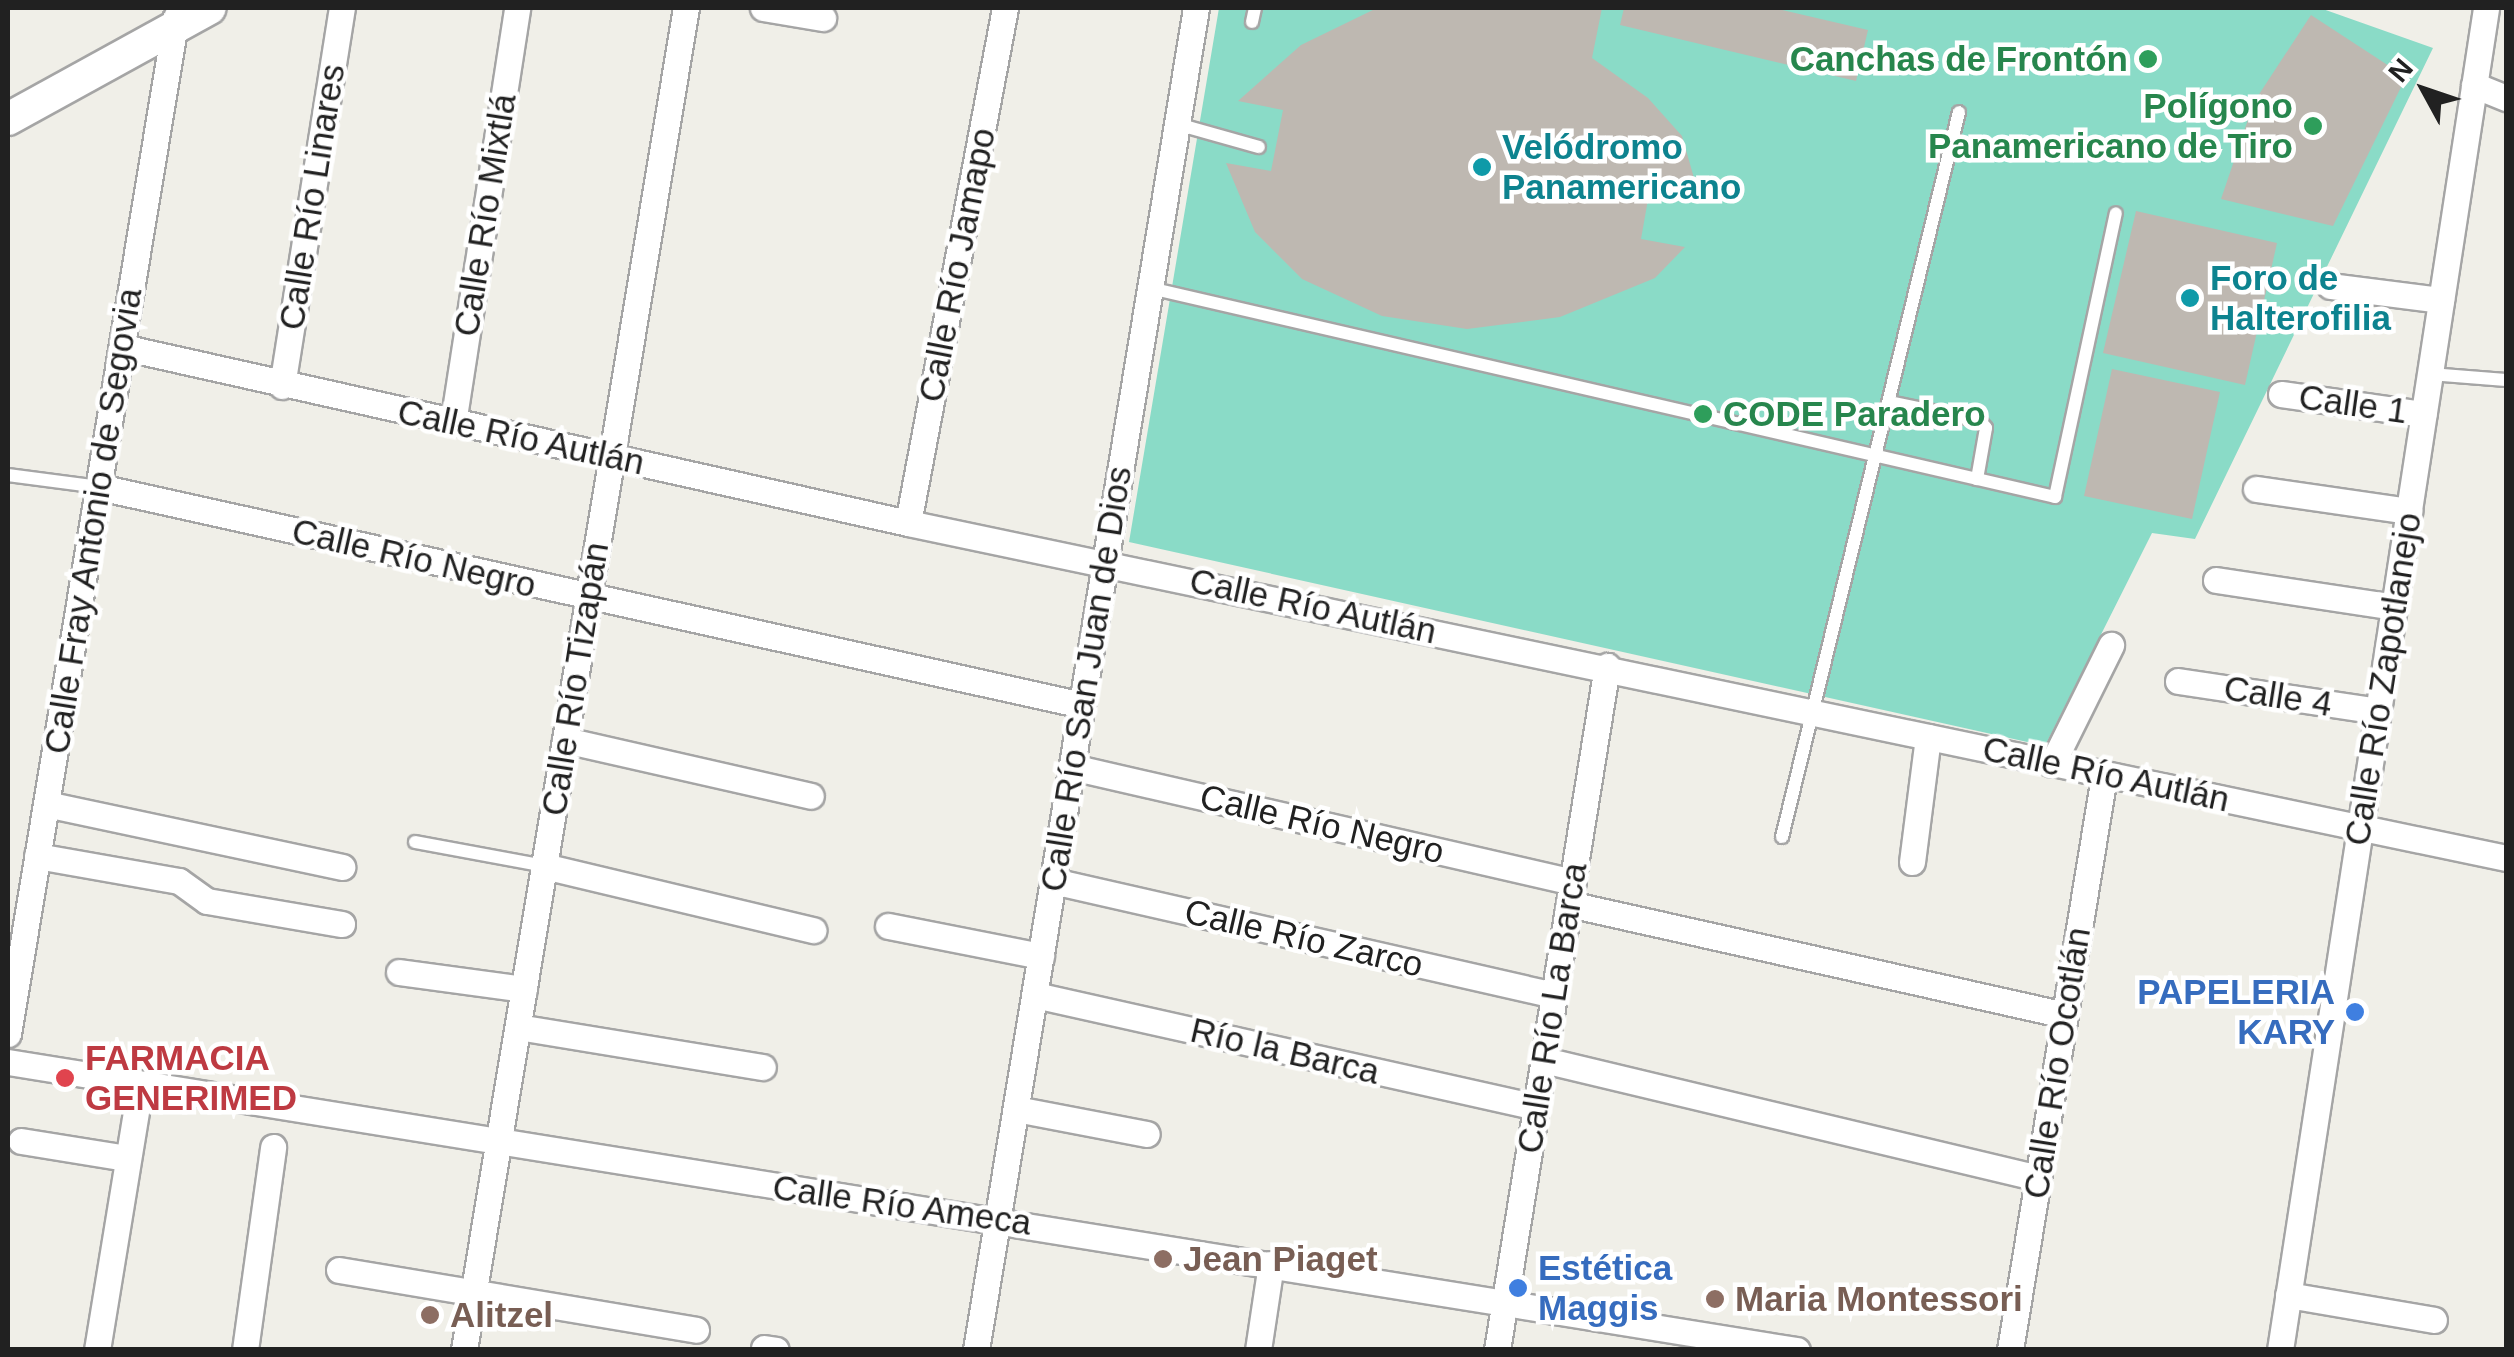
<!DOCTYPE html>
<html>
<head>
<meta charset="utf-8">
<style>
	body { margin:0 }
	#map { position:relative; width:2514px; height:1357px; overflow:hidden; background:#f0efe8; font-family:Helvetica,sans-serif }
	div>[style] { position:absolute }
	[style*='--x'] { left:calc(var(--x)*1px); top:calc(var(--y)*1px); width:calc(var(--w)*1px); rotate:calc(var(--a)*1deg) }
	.pitch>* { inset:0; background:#8adbc7 }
	.building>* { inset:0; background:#beb8b1 }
	.roads { filter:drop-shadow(2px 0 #a5a5a5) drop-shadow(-2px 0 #a5a5a5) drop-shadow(0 2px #a5a5a5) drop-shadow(0 -2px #a5a5a5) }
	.service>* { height:12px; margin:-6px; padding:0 6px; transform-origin:6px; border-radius:6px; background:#fff }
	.minor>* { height:25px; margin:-12.5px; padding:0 12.5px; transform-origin:12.5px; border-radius:12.5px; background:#fff }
	.tertiary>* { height:32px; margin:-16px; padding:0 16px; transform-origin:16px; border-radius:16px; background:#fff }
	.dots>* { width:28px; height:28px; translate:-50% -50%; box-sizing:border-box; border:5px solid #fff; border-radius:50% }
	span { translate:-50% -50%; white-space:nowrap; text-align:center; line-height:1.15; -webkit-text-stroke:9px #fff; paint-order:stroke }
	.leisure-label { font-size:35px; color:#27864d; font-weight:700 }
	.right { translate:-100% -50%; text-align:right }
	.left { translate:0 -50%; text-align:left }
	.culture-label { font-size:35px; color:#0d838f; font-weight:700 }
	.street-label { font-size:35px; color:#212121 }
	.shop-label { font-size:35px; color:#366cbe; font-weight:700 }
	.health-label { font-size:35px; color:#be3a42; font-weight:700 }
	.education-label { font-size:35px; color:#785e54; font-weight:700 }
	.frame { position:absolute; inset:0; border:10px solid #212121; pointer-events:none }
	.north { position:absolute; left:2374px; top:40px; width:100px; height:100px; -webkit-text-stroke:8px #fff; paint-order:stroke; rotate:310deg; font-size:28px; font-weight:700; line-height:40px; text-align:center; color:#212121 }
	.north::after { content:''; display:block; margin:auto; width:35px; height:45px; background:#212121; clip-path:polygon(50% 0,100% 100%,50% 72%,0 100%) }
</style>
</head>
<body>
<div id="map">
	<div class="pitch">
		<i style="clip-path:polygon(1219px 8px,2320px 8px,2433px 48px,2195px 539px,2152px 533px,2045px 746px,1129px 542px)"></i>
	</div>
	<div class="building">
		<i style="clip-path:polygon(1377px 8px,1602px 8px,1592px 58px,1648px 98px,1682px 136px,1696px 185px,1652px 177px,1641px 239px,1685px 247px,1655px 278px,1560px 317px,1467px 329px,1382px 316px,1302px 279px,1255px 232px,1226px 163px,1271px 171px,1283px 110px,1238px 101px,1301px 45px)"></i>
		<i style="clip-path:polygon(1624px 8px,1774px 8px,1868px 30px,1856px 81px,1620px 25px)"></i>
		<i style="clip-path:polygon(2311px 15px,2406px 77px,2333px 226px,2221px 199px,2254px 102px)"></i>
		<i style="clip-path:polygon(2136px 211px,2277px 243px,2245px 385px,2103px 353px)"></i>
		<i style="clip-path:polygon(2112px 369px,2220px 392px,2192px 519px,2084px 496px)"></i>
	</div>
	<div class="roads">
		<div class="service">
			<i style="--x:1252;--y:22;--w:14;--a:-78"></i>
			<i style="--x:1177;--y:124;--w:85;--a:15.7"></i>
			<i style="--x:1150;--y:288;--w:929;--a:13"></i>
			<i style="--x:2055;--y:497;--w:290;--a:-77.9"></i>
			<i style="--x:2430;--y:374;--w:76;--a:4.5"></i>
			<i style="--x:1890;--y:402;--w:92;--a:11.9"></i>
			<i style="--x:1980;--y:421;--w:9;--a:49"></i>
			<i style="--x:1986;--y:428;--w:52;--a:100"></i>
			<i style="--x:8;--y:475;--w:92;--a:7.5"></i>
			<i style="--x:1782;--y:837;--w:746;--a:-76.28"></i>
			<i style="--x:415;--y:842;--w:131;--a:10.5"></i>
		</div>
		<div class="minor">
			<i style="--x:763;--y:8;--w:61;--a:9.5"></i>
			<i style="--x:2474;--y:85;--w:35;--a:22"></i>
			<i style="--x:2330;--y:286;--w:112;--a:7.2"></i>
			<i style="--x:122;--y:347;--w:805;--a:12.62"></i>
			<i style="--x:908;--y:523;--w:1633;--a:11.84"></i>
			<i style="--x:282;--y:386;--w:383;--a:-81"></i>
			<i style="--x:2281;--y:394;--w:144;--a:8"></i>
			<i style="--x:453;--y:423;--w:420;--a:-81.2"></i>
			<i style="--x:99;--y:487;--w:1007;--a:12.5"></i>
			<i style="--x:2256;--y:489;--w:155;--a:8.2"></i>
			<i style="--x:908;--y:523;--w:524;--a:-79.33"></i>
			<i style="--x:2216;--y:580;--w:180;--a:8.6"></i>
			<i style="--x:2178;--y:681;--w:202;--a:8.5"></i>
			<i style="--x:565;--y:740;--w:252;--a:12.8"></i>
			<i style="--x:2052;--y:764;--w:133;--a:-63.6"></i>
			<i style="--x:1072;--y:767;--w:514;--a:12.93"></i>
			<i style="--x:46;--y:804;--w:303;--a:12"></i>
			<i style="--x:37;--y:856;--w:144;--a:10"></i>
			<i style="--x:179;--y:881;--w:34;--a:36"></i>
			<i style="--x:207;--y:901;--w:137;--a:9.7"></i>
			<i style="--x:1912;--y:862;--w:126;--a:-82.7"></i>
			<i style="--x:544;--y:866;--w:277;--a:13.4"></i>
			<i style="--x:1053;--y:881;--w:514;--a:12.82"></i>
			<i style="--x:1569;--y:904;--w:508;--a:12.61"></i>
			<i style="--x:888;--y:926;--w:156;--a:11.1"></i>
			<i style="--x:399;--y:972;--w:126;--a:7.7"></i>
			<i style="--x:1035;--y:995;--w:513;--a:12.6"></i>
			<i style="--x:518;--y:1027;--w:248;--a:9.3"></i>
			<i style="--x:8;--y:1034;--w:1031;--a:-80.62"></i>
			<i style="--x:1544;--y:1060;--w:508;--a:13.43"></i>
			<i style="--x:8;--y:1062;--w:1812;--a:9.15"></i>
			<i style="--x:1016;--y:1109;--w:133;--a:10.8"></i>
			<i style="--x:21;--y:1141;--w:106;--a:9.2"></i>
			<i style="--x:339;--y:1270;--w:362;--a:9.5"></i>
			<i style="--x:2288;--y:1295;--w:148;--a:9.7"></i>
			<i style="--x:764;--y:1348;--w:12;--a:9"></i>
			<i style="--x:97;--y:1350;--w:267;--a:-80.7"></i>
			<i style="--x:245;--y:1350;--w:205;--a:-82.1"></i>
			<i style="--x:464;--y:1350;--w:1360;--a:-80.61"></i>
			<i style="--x:976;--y:1350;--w:1360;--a:-80.69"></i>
			<i style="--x:1258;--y:1350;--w:87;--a:-81.4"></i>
			<i style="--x:1497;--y:1350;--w:693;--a:-80.86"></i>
			<i style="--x:2010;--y:1350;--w:582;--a:-80.7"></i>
			<i style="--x:2280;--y:1350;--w:1358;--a:-81.27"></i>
		</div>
		<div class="tertiary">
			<i style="--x:8;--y:119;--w:230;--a:-28.8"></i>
		</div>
	</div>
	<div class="dots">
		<i style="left:2148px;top:59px;background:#2e9e5b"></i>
		<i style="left:2313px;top:126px;background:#2e9e5b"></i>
		<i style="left:1482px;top:167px;background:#0f9aa8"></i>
		<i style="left:2190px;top:298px;background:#0f9aa8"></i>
		<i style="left:1703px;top:414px;background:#2e9e5b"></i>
		<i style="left:2355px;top:1012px;background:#3f7fe0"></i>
		<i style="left:65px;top:1078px;background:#e0444e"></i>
		<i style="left:1163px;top:1259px;background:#8d6e63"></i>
		<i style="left:1518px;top:1288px;background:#3f7fe0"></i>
		<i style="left:1715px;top:1299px;background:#8d6e63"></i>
		<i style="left:430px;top:1315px;background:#8d6e63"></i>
	</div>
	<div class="leisure-label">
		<span class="right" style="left:2128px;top:59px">Canchas de Frontón</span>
		<span class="right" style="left:2293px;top:126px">Polígono<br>Panamericano de Tiro</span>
		<span class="left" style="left:1723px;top:414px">CODE Paradero</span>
	</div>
	<div class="culture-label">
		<span class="left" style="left:1502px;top:167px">Velódromo<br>Panamericano</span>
		<span class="left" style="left:2210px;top:298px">Foro de<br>Halterofilia</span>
	</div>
	<div class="street-label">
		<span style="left:312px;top:197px;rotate:-81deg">Calle Río Linares</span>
		<span style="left:485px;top:215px;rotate:-81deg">Calle Río Mixtlá</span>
		<span style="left:957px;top:265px;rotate:-79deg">Calle Río Jamapo</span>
		<span style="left:2353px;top:404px;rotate:8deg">Calle 1</span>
		<span style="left:521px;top:437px;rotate:12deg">Calle Río Autlán</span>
		<span style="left:93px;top:521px;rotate:-81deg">Calle Fray Antonio de Segovia</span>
		<span style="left:414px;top:558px;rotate:13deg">Calle Río Negro</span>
		<span style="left:1313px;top:606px;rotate:12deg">Calle Río Autlán</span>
		<span style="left:575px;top:679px;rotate:-81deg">Calle Río Tizapán</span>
		<span style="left:1086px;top:679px;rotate:-81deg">Calle Río San Juan de Dios</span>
		<span style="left:2383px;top:679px;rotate:-81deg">Calle Río Zapotlanejo</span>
		<span style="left:2278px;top:696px;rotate:9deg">Calle 4</span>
		<span style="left:2106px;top:774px;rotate:12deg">Calle Río Autlán</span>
		<span style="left:1322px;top:824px;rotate:13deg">Calle Río Negro</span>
		<span style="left:1304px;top:938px;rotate:13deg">Calle Río Zarco</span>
		<span style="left:1552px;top:1008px;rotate:-81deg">Calle Río La Barca</span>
		<span style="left:1285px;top:1051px;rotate:13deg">Río la Barca</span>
		<span style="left:2057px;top:1063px;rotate:-81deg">Calle Río Ocotlán</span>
		<span style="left:902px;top:1205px;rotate:8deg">Calle Río Ameca</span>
	</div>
	<div class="shop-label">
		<span class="right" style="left:2335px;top:1012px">PAPELERIA<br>KARY</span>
		<span class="left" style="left:1538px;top:1288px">Estética<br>Maggis</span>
	</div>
	<div class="health-label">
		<span class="left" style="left:85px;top:1078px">FARMACIA<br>GENERIMED</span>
	</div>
	<div class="education-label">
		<span class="left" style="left:1183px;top:1259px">Jean Piaget</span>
		<span class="left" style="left:1735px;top:1299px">Maria Montessori</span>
		<span class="left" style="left:450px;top:1315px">Alitzel</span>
	</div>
	<div class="frame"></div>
	<div class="north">N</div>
</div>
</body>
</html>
